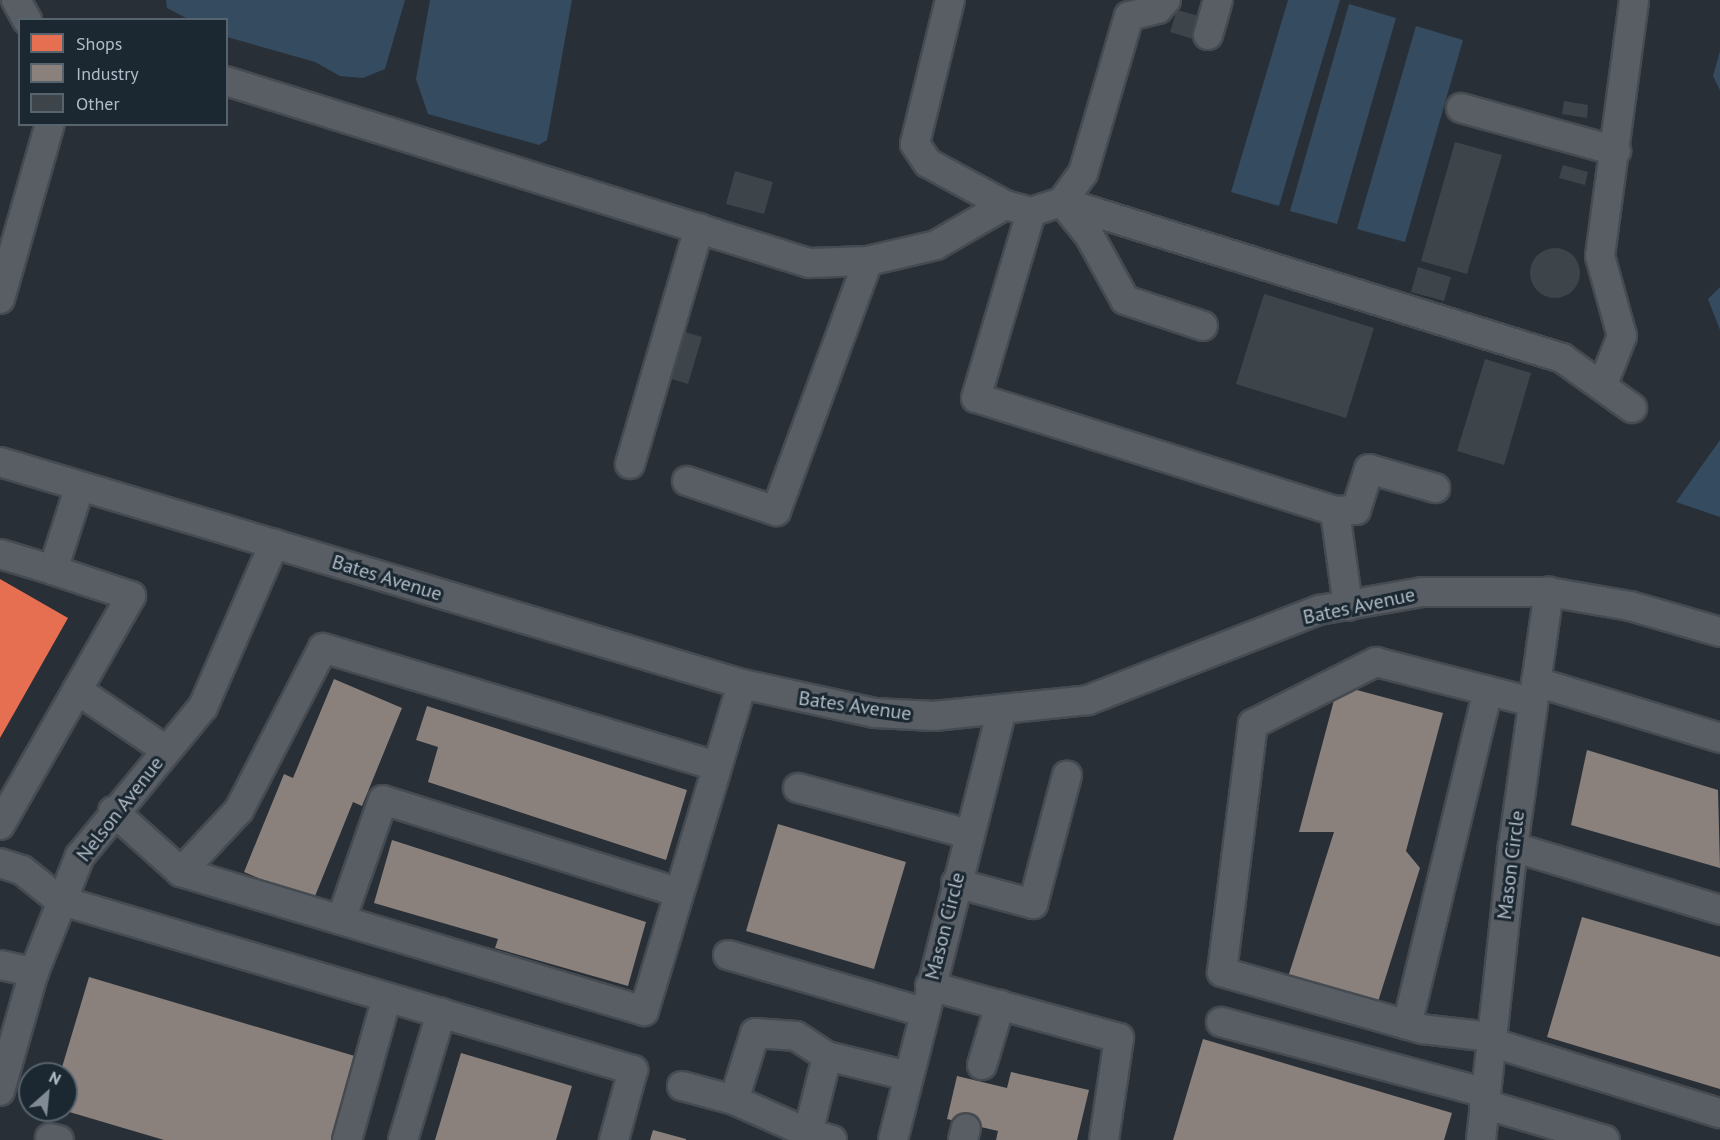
<!DOCTYPE html>
<html>
<head>
<meta charset="utf-8">
<style>
	body { margin:0 }
	#map { position:relative; width:1720px; height:1140px; overflow:hidden; background:#282f36; font-family:"PT Sans",sans-serif }
	div>[style] { position:absolute }
	[style*='--x'] { left:calc(var(--x)*1px); top:calc(var(--y)*1px); width:calc(var(--w)*1px); rotate:calc(var(--a)*1deg) }
	.water>* { inset:0; background:#344b60 }
	.shops>* { inset:0; background:#e76f51 }
	.industry>* { inset:0; background:#8a817c }
	.building>* { inset:0; background:#3d444a }
	.round { border-radius:50% }
	.roads { filter:drop-shadow(2px 0 #464b51) drop-shadow(-2px 0 #464b51) drop-shadow(0 2px #464b51) drop-shadow(0 -2px #464b51) }
	.minor>* { height:28px; margin:-14px; padding:0 14px; transform-origin:14px; border-radius:14px; background:#585e64 }
	span { translate:-50% -50%; white-space:nowrap; text-align:center; line-height:1.15; -webkit-text-stroke:6px #1b2731; paint-order:stroke }
	.street-label { font-size:20px; color:#b1bcc8 }
	.legend { position:absolute; left:18px; top:18px; width:210px; height:108px; box-sizing:border-box; background:#1b2731; border:2px solid #57636d; margin:0; padding:8px 10px; list-style:none; font-size:18px; color:#b1bcc8 }
	.legend li { display:flex; align-items:center; gap:12px; height:30px }
	.legend b { width:30px; border:2px solid #57636d }
	.north { position:absolute; left:18px; top:1062px; width:60px; height:60px; box-sizing:border-box; background:#1b2731; border:2px solid #57636d; border-radius:50%; rotate:27deg; font-size:16px; font-weight:700; line-height:24px; text-align:center; color:#b1bcc8 }
	.north::after { content:''; display:block; margin:auto; width:21px; height:27px; background:#818b95; clip-path:polygon(50% 0,100% 100%,50% 72%,0 100%) }
</style>
</head>
<body>
<div id="map">
	<div class="water">
		<i style="clip-path:polygon(166px 0,405px 0,385px 69px,363px 78px,340px 76px,315px 62px,227px 37px,226px 20px,188px 19px,167px 8px)"></i>
		<i style="clip-path:polygon(430px 0,572px 0,547px 140px,539px 145px,428px 114px,416px 79px)"></i>
		<i style="clip-path:polygon(1288px 0,1340px 0,1279px 206px,1231px 192px)"></i>
		<i style="clip-path:polygon(1349px 4px,1396px 18px,1337px 224px,1290px 211px)"></i>
		<i style="clip-path:polygon(1416px 26px,1463px 40px,1405px 242px,1357px 229px)"></i>
		<i style="clip-path:polygon(1720px 51px,1720px 90px,1713px 76px)"></i>
		<i style="clip-path:polygon(1720px 287px,1720px 330px,1708px 299px)"></i>
		<i style="clip-path:polygon(1720px 440px,1720px 517px,1676px 502px)"></i>
	</div>
	<div class="shops">
		<i style="clip-path:polygon(0 579px,68px 618px,0 738px)"></i>
	</div>
	<div class="industry">
		<i style="clip-path:polygon(334px 679px,402px 708px,362px 806px,353px 802px,313px 901px,244px 872px,284px 774px,293px 778px)"></i>
		<i style="clip-path:polygon(1338px 685px,1443px 713px,1406px 851px,1420px 868px,1377px 1005px,1288px 977px,1334px 832px,1299px 832px)"></i>
		<i style="clip-path:polygon(427px 706px,687px 790px,666px 860px,428px 782px,438px 747px,416px 740px)"></i>
		<i style="clip-path:polygon(1587px 750px,1718px 790px,1720px 868px,1571px 825px)"></i>
		<i style="clip-path:polygon(778px 824px,906px 862px,874px 969px,746px 931px)"></i>
		<i style="clip-path:polygon(392px 840px,646px 922px,628px 986px,495px 948px,498px 939px,374px 903px)"></i>
		<i style="clip-path:polygon(1582px 917px,1720px 957px,1720px 1089px,1547px 1037px)"></i>
		<i style="clip-path:polygon(89px 977px,358px 1057px,333px 1140px,164px 1140px,66px 1111px,66px 1074px,60px 1074px)"></i>
		<i style="clip-path:polygon(1203px 1039px,1452px 1113px,1444px 1140px,1173px 1140px)"></i>
		<i style="clip-path:polygon(461px 1053px,572px 1086px,556px 1140px,435px 1140px)"></i>
		<i style="clip-path:polygon(1011px 1072px,1089px 1090px,1077px 1140px,996px 1140px,998px 1131px,947px 1119px,957px 1076px,1007px 1088px)"></i>
		<i style="clip-path:polygon(653px 1130px,686px 1139px,686px 1140px,650px 1140px)"></i>
	</div>
	<div class="building">
		<i style="clip-path:polygon(1177px 10px,1203px 17px,1196px 40px,1170px 32px)"></i>
		<i style="clip-path:polygon(1564px 101px,1588px 105px,1587px 118px,1562px 114px)"></i>
		<i style="clip-path:polygon(1455px 142px,1502px 155px,1467px 274px,1421px 261px)"></i>
		<i style="clip-path:polygon(1563px 165px,1588px 172px,1585px 185px,1559px 178px)"></i>
		<i style="clip-path:polygon(735px 171px,773px 182px,764px 214px,726px 204px)"></i>
		<i class="round" style="left:1530px;top:248px;width:50px;height:50px"></i>
		<i style="clip-path:polygon(1418px 267px,1451px 277px,1444px 301px,1411px 292px)"></i>
		<i style="clip-path:polygon(1264px 294px,1374px 328px,1346px 418px,1236px 384px)"></i>
		<i style="clip-path:polygon(679px 330px,702px 337px,688px 384px,665px 377px)"></i>
		<i style="clip-path:polygon(1485px 359px,1531px 373px,1504px 465px,1457px 451px)"></i>
	</div>
	<div class="roads">
		<div class="minor">
			<i style="--x:16;--y:0;--w:23;--a:61"></i>
			<i style="--x:950;--y:0;--w:148;--a:103.7"></i>
			<i style="--x:915;--y:144;--w:23;--a:56"></i>
			<i style="--x:928;--y:163;--w:88;--a:28.6"></i>
			<i style="--x:1166;--y:0;--w:12;--a:132"></i>
			<i style="--x:1158;--y:9;--w:30;--a:166"></i>
			<i style="--x:1129;--y:16;--w:164;--a:106.3"></i>
			<i style="--x:1083;--y:173;--w:36;--a:126"></i>
			<i style="--x:1062;--y:202;--w:43;--a:50.7"></i>
			<i style="--x:1089;--y:235;--w:74;--a:61"></i>
			<i style="--x:1125;--y:300;--w:82;--a:18.4"></i>
			<i style="--x:1208;--y:35;--w:36;--a:-74"></i>
			<i style="--x:226;--y:81;--w:611;--a:17.34"></i>
			<i style="--x:809;--y:263;--w:59;--a:-1.9"></i>
			<i style="--x:868;--y:261;--w:70;--a:-13.2"></i>
			<i style="--x:936;--y:245;--w:80;--a:-30.1"></i>
			<i style="--x:1005;--y:205;--w:27;--a:15"></i>
			<i style="--x:1461;--y:108;--w:161;--a:15.5"></i>
			<i style="--x:0;--y:299;--w:182;--a:-74.1"></i>
			<i style="--x:1603;--y:384;--w:52;--a:-68.4"></i>
			<i style="--x:1622;--y:336;--w:83;--a:-105.4"></i>
			<i style="--x:1600;--y:256;--w:258;--a:-82.4"></i>
			<i style="--x:0;--y:462;--w:774;--a:16.66"></i>
			<i style="--x:742;--y:684;--w:136;--a:12.3"></i>
			<i style="--x:875;--y:713;--w:59;--a:2.9"></i>
			<i style="--x:934;--y:716;--w:155;--a:-5.9"></i>
			<i style="--x:1088;--y:700;--w:248;--a:-21.3"></i>
			<i style="--x:1319;--y:610;--w:105;--a:-9.9"></i>
			<i style="--x:1422;--y:592;--w:127;--a:0"></i>
			<i style="--x:1549;--y:592;--w:82;--a:9.8"></i>
			<i style="--x:1630;--y:606;--w:94;--a:16.1"></i>
			<i style="--x:630;--y:464;--w:246;--a:-73.7"></i>
			<i style="--x:687;--y:481;--w:94;--a:18.6"></i>
			<i style="--x:776;--y:511;--w:266;--a:-69.8"></i>
			<i style="--x:1335;--y:511;--w:21;--a:-3"></i>
			<i style="--x:1356;--y:510;--w:43;--a:-72.4"></i>
			<i style="--x:1369;--y:469;--w:69;--a:16.1"></i>
			<i style="--x:0;--y:554;--w:55;--a:16.8"></i>
			<i style="--x:53;--y:570;--w:88;--a:-72.2"></i>
			<i style="--x:1348;--y:606;--w:96;--a:-97.8"></i>
			<i style="--x:1335;--y:511;--w:376;--a:-162.5"></i>
			<i style="--x:976;--y:398;--w:194;--a:-73.5"></i>
			<i style="--x:1031;--y:212;--w:33;--a:-18"></i>
			<i style="--x:1062;--y:202;--w:524;--a:17.33"></i>
			<i style="--x:1562;--y:358;--w:86;--a:35.5"></i>
			<i style="--x:1536;--y:682;--w:192;--a:16.9"></i>
			<i style="--x:77;--y:690;--w:107;--a:34"></i>
			<i style="--x:798;--y:788;--w:177;--a:15.1"></i>
			<i style="--x:113;--y:811;--w:91;--a:41.9"></i>
			<i style="--x:181;--y:872;--w:483;--a:16.7"></i>
			<i style="--x:644;--y:1011;--w:341;--a:-73.3"></i>
			<i style="--x:0;--y:825;--w:264;--a:-60.2"></i>
			<i style="--x:131;--y:596;--w:82;--a:-161.6"></i>
			<i style="--x:1513;--y:847;--w:216;--a:16.9"></i>
			<i style="--x:0;--y:863;--w:23;--a:18"></i>
			<i style="--x:22;--y:870;--w:48;--a:39"></i>
			<i style="--x:59;--y:900;--w:599;--a:16.5"></i>
			<i style="--x:633;--y:1070;--w:73;--a:105.2"></i>
			<i style="--x:181;--y:872;--w:85;--a:-46.9"></i>
			<i style="--x:239;--y:810;--w:182;--a:-62.6"></i>
			<i style="--x:323;--y:648;--w:410;--a:16.7"></i>
			<i style="--x:956;--y:883;--w:80;--a:15.3"></i>
			<i style="--x:1033;--y:904;--w:133;--a:-75.2"></i>
			<i style="--x:341;--y:920;--w:127;--a:-70.7"></i>
			<i style="--x:383;--y:800;--w:310;--a:17.4"></i>
			<i style="--x:728;--y:955;--w:203;--a:16.3"></i>
			<i style="--x:0;--y:965;--w:35;--a:12"></i>
			<i style="--x:930;--y:986;--w:196;--a:15.4"></i>
			<i style="--x:1119;--y:1038;--w:103;--a:98.4"></i>
			<i style="--x:1221;--y:1022;--w:274;--a:15"></i>
			<i style="--x:1407;--y:1025;--w:344;--a:-76.4"></i>
			<i style="--x:1491;--y:1037;--w:69;--a:-173.4"></i>
			<i style="--x:1422;--y:1029;--w:208;--a:-164.1"></i>
			<i style="--x:1222;--y:972;--w:250;--a:-82.9"></i>
			<i style="--x:1253;--y:724;--w:138;--a:-26.8"></i>
			<i style="--x:1376;--y:662;--w:161;--a:14.4"></i>
			<i style="--x:1490;--y:1042;--w:241;--a:17.2"></i>
			<i style="--x:982;--y:1065;--w:63;--a:-73.3"></i>
			<i style="--x:682;--y:1086;--w:54;--a:15.1"></i>
			<i style="--x:0;--y:1091;--w:124;--a:-74.1"></i>
			<i style="--x:34;--y:972;--w:125;--a:-68.4"></i>
			<i style="--x:80;--y:856;--w:193;--a:-50.5"></i>
			<i style="--x:203;--y:707;--w:178;--a:-66.5"></i>
			<i style="--x:1484;--y:1104;--w:126;--a:16.6"></i>
			<i style="--x:808;--y:1133;--w:81;--a:-156"></i>
			<i style="--x:734;--y:1100;--w:70;--a:-72.6"></i>
			<i style="--x:755;--y:1033;--w:41;--a:4.2"></i>
			<i style="--x:796;--y:1036;--w:37;--a:33"></i>
			<i style="--x:50;--y:1138;--w:9;--a:13"></i>
			<i style="--x:347;--y:1140;--w:148;--a:-74.4"></i>
			<i style="--x:403;--y:1140;--w:133;--a:-73.3"></i>
			<i style="--x:832;--y:1140;--w:25;--a:-164"></i>
			<i style="--x:808;--y:1133;--w:79;--a:-76.1"></i>
			<i style="--x:827;--y:1056;--w:83;--a:13.9"></i>
			<i style="--x:893;--y:1140;--w:441;--a:-75.8"></i>
			<i style="--x:963;--y:1140;--w:12;--a:-76"></i>
			<i style="--x:1481;--y:1140;--w:295;--a:-83.8"></i>
			<i style="--x:1513;--y:847;--w:258;--a:-82"></i>
		</div>
	</div>
	<div class="street-label">
		<span style="left:387px;top:578px;rotate:17deg">Bates Avenue</span>
		<span style="left:1359px;top:606px;rotate:-12deg">Bates Avenue</span>
		<span style="left:855px;top:706px;rotate:8deg">Bates Avenue</span>
		<span style="left:120px;top:809px;rotate:-52deg">Nelson Avenue</span>
		<span style="left:1511px;top:865px;rotate:-83deg">Mason Circle</span>
		<span style="left:945px;top:926px;rotate:-76deg">Mason Circle</span>
	</div>
	<ul class="legend">
	<li><b style="height:16px;background:#e76f51"></b>Shops</li>
	<li><b style="height:16px;background:#8a817c"></b>Industry</li>
	<li><b style="height:16px;background:#3d444a"></b>Other</li>
	</ul>
	<div class="north">N</div>
</div>
</body>
</html>
